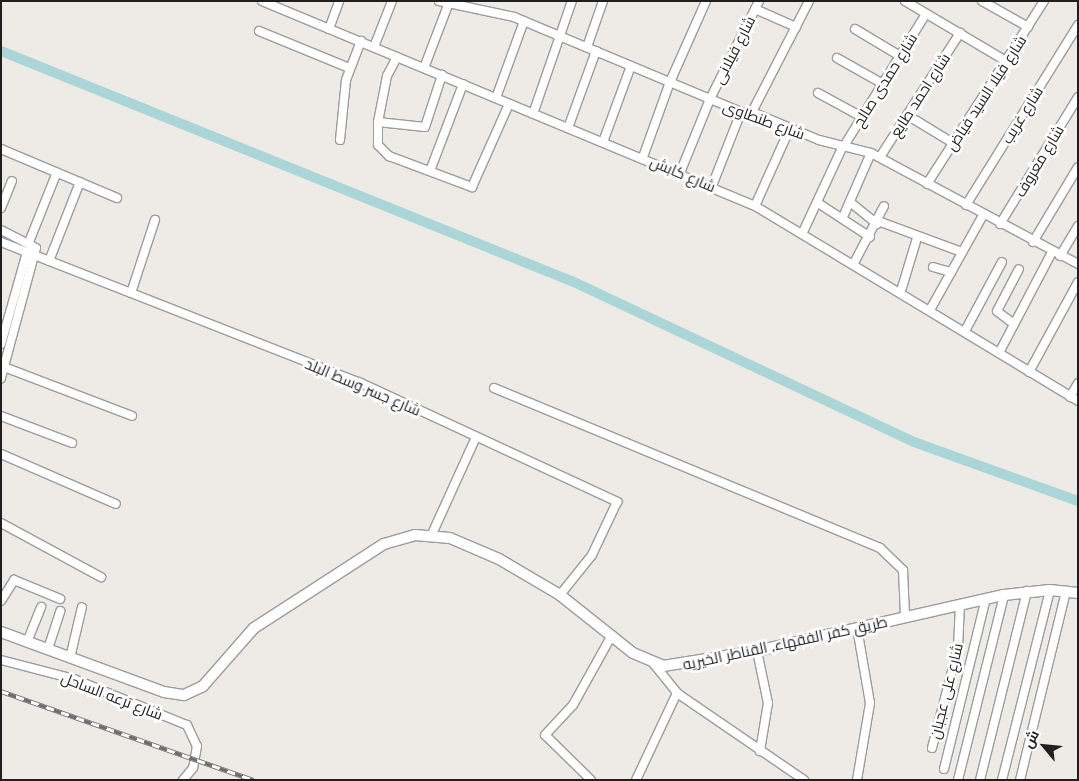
<!DOCTYPE html>
<html>
<head>
<meta charset="utf-8">
<style>
	body { margin:0 }
	#map { position:relative; width:1079px; height:781px; overflow:hidden; background:#eeeae6; font-family:Mulish,Cairo,sans-serif }
	div>[style] { position:absolute }
	[style*='--x'] { left:calc(var(--x)*1px); top:calc(var(--y)*1px); width:calc(var(--w)*1px); rotate:calc(var(--a)*1deg) }
	.canal>* { height:10px; margin:-5px; padding:0 5px; transform-origin:5px; border-radius:5px; background:#abd6d7 }
	.roads { filter:drop-shadow(1px 0 #9c9c9c) drop-shadow(-1px 0 #9c9c9c) drop-shadow(0 1px #9c9c9c) drop-shadow(0 -1px #9c9c9c) }
	.minor>* { height:8px; margin:-4px; padding:0 4px; transform-origin:4px; border-radius:4px; background:#fff }
	.tertiary>* { height:10px; margin:-5px; padding:0 5px; transform-origin:5px; border-radius:5px; background:#fff }
	.rail>* { height:4.5px; margin-top:-2.25px; transform-origin:0; background:repeating-linear-gradient(90deg,#fff 0 8px,#6d6d6d 0 16px); box-sizing:border-box; border-block:1px solid #6d6d6d }
	span { translate:-50% -50%; white-space:nowrap; text-align:center; line-height:1.15; -webkit-text-stroke:5px #fff; paint-order:stroke }
	.street-label { font-size:15px; color:#1f1f1f }
	.frame { position:absolute; inset:0; border:2px solid #1f1f1f; pointer-events:none }
	.north { position:absolute; left:1019px; top:721px; width:50px; height:50px; -webkit-text-stroke:4px #fff; paint-order:stroke; rotate:298deg; font-size:14px; font-weight:700; line-height:20px; text-align:center; color:#1f1f1f }
	.north::after { content:''; display:block; margin:auto; width:18px; height:22px; background:#1f1f1f; clip-path:polygon(50% 0,100% 100%,50% 72%,0 100%) }
</style>
</head>
<body>
<div id="map">
	<div class="canal">
		<i style="--x:1;--y:51;--w:620;--a:21.97"></i>
		<i style="--x:576;--y:283;--w:374;--a:25.2"></i>
		<i style="--x:914;--y:442;--w:174;--a:19.8"></i>
	</div>
	<div class="roads">
		<div class="minor">
			<i style="--x:262;--y:1;--w:534;--a:22.58"></i>
			<i style="--x:755;--y:206;--w:377;--a:31.1"></i>
			<i style="--x:439;--y:1;--w:77;--a:12"></i>
			<i style="--x:514;--y:17;--w:246;--a:22.7"></i>
			<i style="--x:741;--y:112;--w:11;--a:0"></i>
			<i style="--x:752;--y:112;--w:73;--a:22.7"></i>
			<i style="--x:819;--y:140;--w:54;--a:14"></i>
			<i style="--x:871;--y:153;--w:235;--a:28.2"></i>
			<i style="--x:905;--y:1;--w:117;--a:30.7"></i>
			<i style="--x:982;--y:1;--w:53;--a:29.5"></i>
			<i style="--x:755;--y:9;--w:45;--a:23.7"></i>
			<i style="--x:329;--y:29;--w:30;--a:-70"></i>
			<i style="--x:855;--y:29;--w:52;--a:31"></i>
			<i style="--x:259;--y:31;--w:97;--a:22.3"></i>
			<i style="--x:374;--y:47;--w:49;--a:-68.6"></i>
			<i style="--x:587;--y:47;--w:49;--a:-70.8"></i>
			<i style="--x:397;--y:57;--w:21;--a:118"></i>
			<i style="--x:387;--y:76;--w:47;--a:101.1"></i>
			<i style="--x:378;--y:122;--w:23;--a:90"></i>
			<i style="--x:378;--y:145;--w:16;--a:45"></i>
			<i style="--x:389;--y:156;--w:89;--a:20.5"></i>
			<i style="--x:472;--y:187;--w:91;--a:-66"></i>
			<i style="--x:837;--y:58;--w:53;--a:29.5"></i>
			<i style="--x:424;--y:68;--w:67;--a:-69.1"></i>
			<i style="--x:818;--y:93;--w:50;--a:28.6"></i>
			<i style="--x:496;--y:98;--w:82;--a:-70"></i>
			<i style="--x:752;--y:112;--w:125;--a:-62.8"></i>
			<i style="--x:533;--y:114;--w:120;--a:-71"></i>
			<i style="--x:907;--y:115;--w:54;--a:31.3"></i>
			<i style="--x:378;--y:122;--w:47;--a:6.1"></i>
			<i style="--x:425;--y:127;--w:55;--a:-71.9"></i>
			<i style="--x:568;--y:128;--w:82;--a:-70"></i>
			<i style="--x:340;--y:140;--w:60;--a:-84.3"></i>
			<i style="--x:346;--y:80;--w:42;--a:-69"></i>
			<i style="--x:603;--y:142;--w:81;--a:-69.8"></i>
			<i style="--x:844;--y:146;--w:155;--a:-58.2"></i>
			<i style="--x:1;--y:149;--w:126;--a:22.9"></i>
			<i style="--x:643;--y:157;--w:80;--a:-70.2"></i>
			<i style="--x:670;--y:82;--w:89;--a:-66"></i>
			<i style="--x:880;--y:157;--w:148;--a:-57.2"></i>
			<i style="--x:430;--y:171;--w:93;--a:-69.2"></i>
			<i style="--x:680;--y:173;--w:80;--a:-67.9"></i>
			<i style="--x:710;--y:99;--w:110;--a:-63.4"></i>
			<i style="--x:927;--y:184;--w:217;--a:-57.4"></i>
			<i style="--x:712;--y:186;--w:79;--a:-68.6"></i>
			<i style="--x:850;--y:202;--w:35;--a:39"></i>
			<i style="--x:818;--y:203;--w:62;--a:33.2"></i>
			<i style="--x:966;--y:205;--w:212;--a:-58.1"></i>
			<i style="--x:755;--y:206;--w:85;--a:-65.8"></i>
			<i style="--x:1;--y:208;--w:29;--a:-68"></i>
			<i style="--x:843;--y:217;--w:70;--a:-66.4"></i>
			<i style="--x:878;--y:221;--w:90;--a:20.3"></i>
			<i style="--x:1000;--y:224;--w:149;--a:-58.4"></i>
			<i style="--x:1;--y:230;--w:39;--a:27"></i>
			<i style="--x:36;--y:248;--w:135;--a:105.1"></i>
			<i style="--x:803;--y:232;--w:95;--a:-65.1"></i>
			<i style="--x:1;--y:242;--w:384;--a:21.4"></i>
			<i style="--x:359;--y:382;--w:285;--a:24.9"></i>
			<i style="--x:617;--y:502;--w:59;--a:115.3"></i>
			<i style="--x:592;--y:555;--w:51;--a:128.7"></i>
			<i style="--x:29;--y:242;--w:75;--a:-68.2"></i>
			<i style="--x:1033;--y:242;--w:87;--a:-59"></i>
			<i style="--x:1060;--y:256;--w:35;--a:-59"></i>
			<i style="--x:49;--y:261;--w:85;--a:-68.6"></i>
			<i style="--x:854;--y:263;--w:64;--a:-62.2"></i>
			<i style="--x:933;--y:267;--w:19;--a:16"></i>
			<i style="--x:901;--y:291;--w:55;--a:-73.2"></i>
			<i style="--x:131;--y:293;--w:77;--a:-71.8"></i>
			<i style="--x:930;--y:310;--w:109;--a:-60.8"></i>
			<i style="--x:1014;--y:324;--w:21;--a:-143"></i>
			<i style="--x:997;--y:311;--w:47;--a:-62.4"></i>
			<i style="--x:965;--y:331;--w:78;--a:-61.8"></i>
			<i style="--x:1;--y:344;--w:96;--a:-74.2"></i>
			<i style="--x:999;--y:353;--w:114;--a:-62.3"></i>
			<i style="--x:4;--y:367;--w:137;--a:20.9"></i>
			<i style="--x:1029;--y:372;--w:102;--a:-61.4"></i>
			<i style="--x:494;--y:388;--w:418;--a:22.5"></i>
			<i style="--x:880;--y:548;--w:32;--a:44"></i>
			<i style="--x:903;--y:570;--w:46;--a:87.5"></i>
			<i style="--x:1070;--y:397;--w:16;--a:-60"></i>
			<i style="--x:1;--y:416;--w:76;--a:20.8"></i>
			<i style="--x:1;--y:454;--w:125;--a:23.5"></i>
			<i style="--x:1;--y:523;--w:114;--a:28.4"></i>
			<i style="--x:432;--y:534;--w:107;--a:-65.6"></i>
			<i style="--x:1;--y:601;--w:25;--a:-58"></i>
			<i style="--x:14;--y:580;--w:50;--a:22.4"></i>
			<i style="--x:27;--y:642;--w:38;--a:-68"></i>
			<i style="--x:48;--y:649;--w:40;--a:-72"></i>
			<i style="--x:757;--y:651;--w:53;--a:78.1"></i>
			<i style="--x:768;--y:703;--w:49;--a:99.5"></i>
			<i style="--x:70;--y:658;--w:52;--a:-76.8"></i>
			<i style="--x:1;--y:660;--w:75;--a:14.6"></i>
			<i style="--x:74;--y:679;--w:122;--a:22.2"></i>
			<i style="--x:187;--y:725;--w:23;--a:65"></i>
			<i style="--x:197;--y:746;--w:22;--a:100"></i>
			<i style="--x:193;--y:768;--w:16;--a:130"></i>
			<i style="--x:653;--y:663;--w:38;--a:51"></i>
			<i style="--x:677;--y:693;--w:154;--a:34.4"></i>
			<i style="--x:932;--y:748;--w:103;--a:-75.4"></i>
			<i style="--x:958;--y:648;--w:44;--a:-87.4"></i>
			<i style="--x:944;--y:769;--w:176;--a:-76.2"></i>
			<i style="--x:591;--y:780;--w:64;--a:-135.6"></i>
			<i style="--x:545;--y:735;--w:41;--a:-47"></i>
			<i style="--x:573;--y:705;--w:80;--a:-60.9"></i>
			<i style="--x:636;--y:780;--w:96;--a:-64.8"></i>
			<i style="--x:857;--y:780;--w:78;--a:-80.4"></i>
			<i style="--x:870;--y:703;--w:76;--a:-99.8"></i>
			<i style="--x:958;--y:780;--w:191;--a:-76"></i>
			<i style="--x:980;--y:780;--w:195;--a:-76"></i>
			<i style="--x:1002;--y:780;--w:196;--a:-75.8"></i>
			<i style="--x:1020;--y:780;--w:195;--a:-76.3"></i>
		</div>
		<div class="tertiary">
			<i style="--x:1;--y:632;--w:174;--a:20.2"></i>
			<i style="--x:164;--y:692;--w:20;--a:9"></i>
			<i style="--x:184;--y:695;--w:21;--a:-25"></i>
			<i style="--x:203;--y:686;--w:77;--a:-48.7"></i>
			<i style="--x:254;--y:628;--w:155;--a:-32.9"></i>
			<i style="--x:384;--y:544;--w:32;--a:-16"></i>
			<i style="--x:415;--y:535;--w:35;--a:5"></i>
			<i style="--x:450;--y:538;--w:53;--a:23.2"></i>
			<i style="--x:499;--y:559;--w:71;--a:30.5"></i>
			<i style="--x:560;--y:595;--w:93;--a:38.5"></i>
			<i style="--x:633;--y:653;--w:33;--a:23"></i>
			<i style="--x:663;--y:666;--w:95;--a:-9.1"></i>
			<i style="--x:757;--y:651;--w:253;--a:-12.8"></i>
			<i style="--x:1004;--y:595;--w:46;--a:-6.2"></i>
			<i style="--x:1050;--y:590;--w:28;--a:6"></i>
		</div>
	</div>
	<div class="rail">
		<i style="--x:1;--y:691;--w:268;--a:19.4"></i>
	</div>
	<div class="street-label">
		<span style="left:734px;top:50px;rotate:-63deg">شارع فيلانى</span>
		<span style="left:885px;top:80px;rotate:-58deg">شارع حمدى صالح</span>
		<span style="left:986px;top:93px;rotate:-57deg">شارع فيلا السيد فياض</span>
		<span style="left:920px;top:95px;rotate:-57deg">شارع احمد طايع</span>
		<span style="left:1022px;top:115px;rotate:-58deg">شارع غريب</span>
		<span style="left:764px;top:120px;rotate:20deg">شارع طنطاوى</span>
		<span style="left:1039px;top:161px;rotate:-59deg">شارع معروف</span>
		<span style="left:683px;top:174px;rotate:23deg">شارع كابش</span>
		<span style="left:363px;top:387px;rotate:23deg">شارع جسر وسط البلد</span>
		<span style="left:785px;top:643px;rotate:-12deg">طريق كفر الفقهاء, القناطر الخيريه</span>
		<span style="left:946px;top:691px;rotate:-76deg">شارع على عجبان</span>
		<span style="left:112px;top:696px;rotate:21deg">شارع ترعه الساحل</span>
	</div>
	<div class="frame"></div>
	<div class="north">ش</div>
</div>
</body>
</html>
